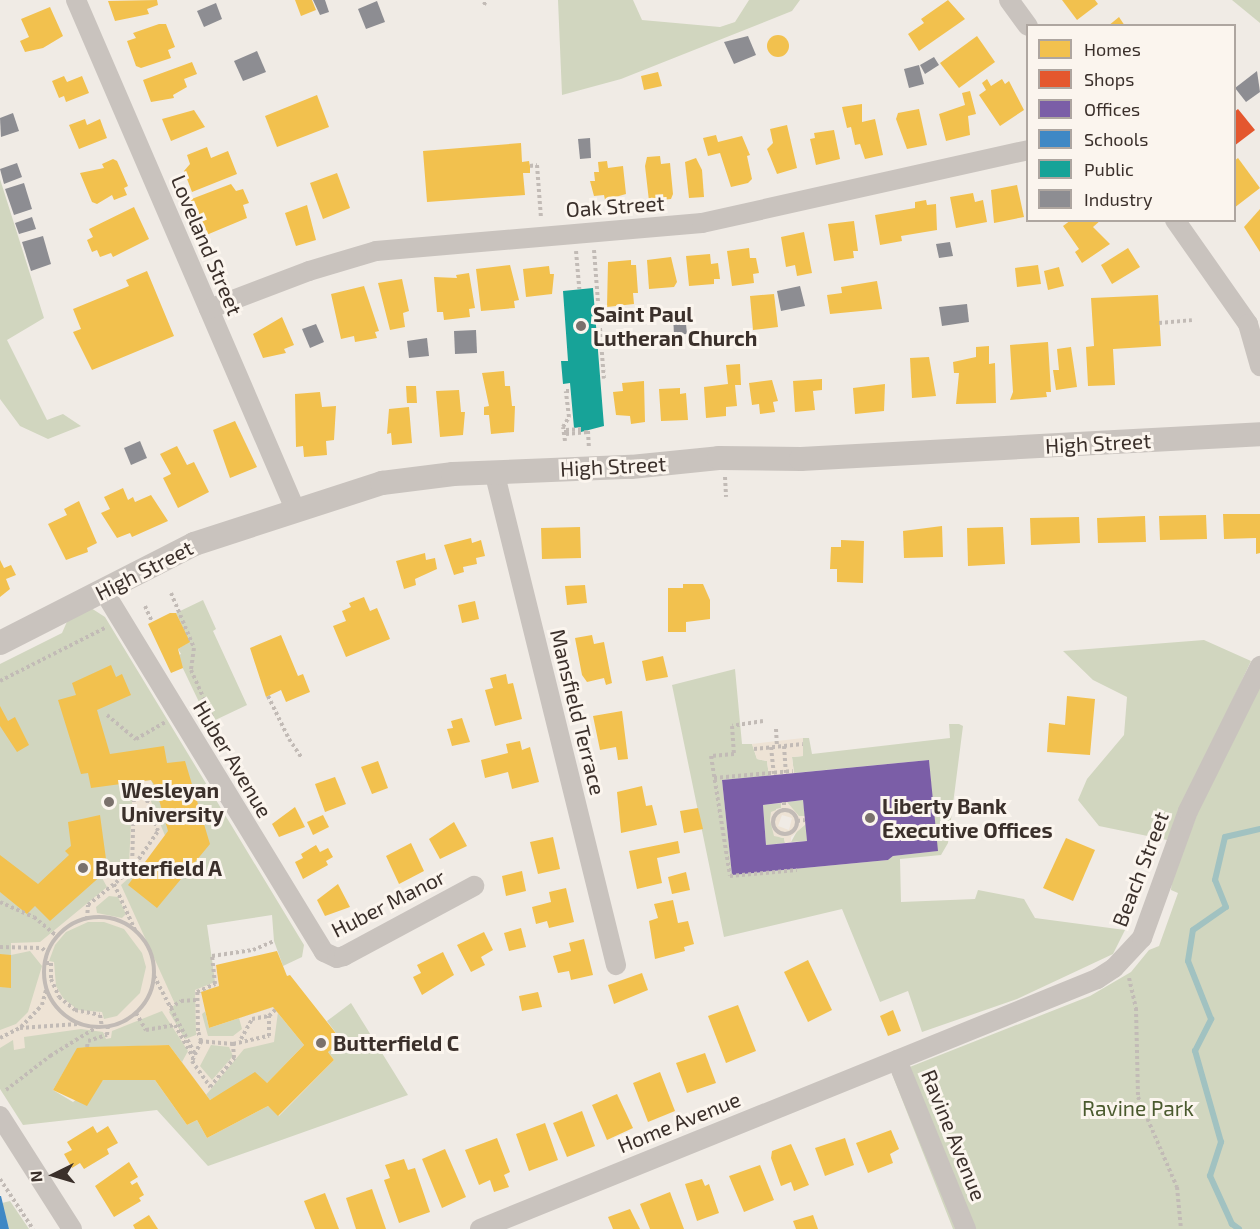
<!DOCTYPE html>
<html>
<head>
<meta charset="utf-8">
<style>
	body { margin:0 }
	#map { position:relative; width:1260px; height:1229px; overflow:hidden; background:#f0ebe5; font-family:"Exo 2",sans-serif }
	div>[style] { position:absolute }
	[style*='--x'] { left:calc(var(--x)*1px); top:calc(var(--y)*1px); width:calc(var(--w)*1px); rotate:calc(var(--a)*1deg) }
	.green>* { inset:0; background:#d1d6bf }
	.plaza>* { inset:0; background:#eee3d5 }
	.homes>* { inset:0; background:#f2c14e }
	.round { border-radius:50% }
	.shops>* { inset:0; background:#e4572e }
	.offices>* { inset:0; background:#7b5ea7 }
	.schools>* { inset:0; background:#3f88c5 }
	.public>* { inset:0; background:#17a398 }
	.industry>* { inset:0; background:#8d8d92 }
	.stream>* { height:6px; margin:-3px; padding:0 3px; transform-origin:3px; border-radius:3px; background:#a1c2c1 }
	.path>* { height:4px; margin-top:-2px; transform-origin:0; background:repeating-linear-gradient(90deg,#c2bbb6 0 3px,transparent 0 6px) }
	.path>.ring { margin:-2px; padding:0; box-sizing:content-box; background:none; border:4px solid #c2bbb6; border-radius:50% }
	.minor>* { height:20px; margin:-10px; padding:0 10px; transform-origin:10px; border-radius:10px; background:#c9c3be }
	.tertiary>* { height:24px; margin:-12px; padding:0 12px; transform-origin:12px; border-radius:12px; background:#c9c3be }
	.dots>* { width:16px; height:16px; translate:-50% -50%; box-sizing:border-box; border:3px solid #fbf5ee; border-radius:50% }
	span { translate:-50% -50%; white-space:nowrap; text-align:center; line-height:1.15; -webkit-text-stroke:6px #fbf5ee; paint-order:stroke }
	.street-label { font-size:21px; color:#3b302b }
	.poi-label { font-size:21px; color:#3b302b; font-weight:700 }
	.left { translate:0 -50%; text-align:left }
	.park-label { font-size:21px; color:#4a5a2e }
	.legend { position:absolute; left:1026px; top:24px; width:210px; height:198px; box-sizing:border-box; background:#fbf5ee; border:2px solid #aea6a0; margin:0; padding:8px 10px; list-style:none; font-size:18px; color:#3b302b }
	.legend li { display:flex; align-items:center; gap:12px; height:30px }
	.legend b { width:30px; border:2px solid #aea6a0 }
	.north { position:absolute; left:24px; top:1145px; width:60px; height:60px; -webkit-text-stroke:4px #fbf5ee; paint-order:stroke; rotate:265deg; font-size:16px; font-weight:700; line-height:24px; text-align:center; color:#3b302b }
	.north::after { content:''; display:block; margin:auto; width:21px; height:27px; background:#3b302b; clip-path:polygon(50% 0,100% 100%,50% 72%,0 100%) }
</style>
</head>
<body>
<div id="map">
	<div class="green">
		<i style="clip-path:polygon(558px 0,633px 0,642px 20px,720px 27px,735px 22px,749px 0,800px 0,792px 11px,621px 79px,562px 95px)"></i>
		<i style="clip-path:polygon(1232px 0,1260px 0,1260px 23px)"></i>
		<i style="clip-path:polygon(0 179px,44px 318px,7px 340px,47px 420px,63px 414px,81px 426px,48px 439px,20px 426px,0 399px)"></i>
		<i style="clip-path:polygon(203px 600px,216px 629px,213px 631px,247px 705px,209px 723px,177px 656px,181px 654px,178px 649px,189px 642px,176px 613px)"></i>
		<i style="clip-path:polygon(91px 608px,105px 617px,304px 945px,302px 957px,283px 966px,274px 941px,272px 915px,207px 925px,216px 987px,201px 992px,209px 1028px,273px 1007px,304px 1045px,267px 1083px,247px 1080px,210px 1100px,169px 1045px,78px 1048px,53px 1090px,73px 1102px,103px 1080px,155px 1080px,187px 1125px,197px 1120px,207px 1138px,268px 1106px,279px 1116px,334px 1060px,328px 1052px,342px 1041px,327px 1021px,351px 1003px,408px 1095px,208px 1166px,157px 1110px,23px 1125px,0 1089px,0 664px,62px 633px,69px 617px)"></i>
		<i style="clip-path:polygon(1204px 640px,1251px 661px,1167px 840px,1099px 826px,1078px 800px,1087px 779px,1124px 735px,1127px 697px,1093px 680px,1063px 651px)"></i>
		<i style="clip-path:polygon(735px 669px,742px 744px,752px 744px,757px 759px,767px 761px,769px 776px,722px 780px,732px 875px,888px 860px,893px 856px,937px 851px,929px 760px,794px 773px,792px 757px,803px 756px,803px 738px,809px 738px,812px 754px,950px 738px,949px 724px,959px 724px,963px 726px,948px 843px,941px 855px,900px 859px,901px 902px,975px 899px,978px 890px,1024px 899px,1035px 918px,1125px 930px,1113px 954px,1017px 999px,922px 1032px,908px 991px,880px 1002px,842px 909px,724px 937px,672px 685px)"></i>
		<i style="clip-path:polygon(1260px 684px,1260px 1229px,953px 1229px,892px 1074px,1090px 996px,1131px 972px,1149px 950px,1159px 946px,1178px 893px,1171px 890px,1172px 879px,1203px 799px)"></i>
		<i style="clip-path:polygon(803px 800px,805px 816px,799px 817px,788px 806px,787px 802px)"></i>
		<i style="clip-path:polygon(781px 803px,781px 808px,776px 809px,779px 837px,784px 838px,785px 843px,766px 845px,763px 805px)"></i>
		<i style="clip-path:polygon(801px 824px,806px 824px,807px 841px,791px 842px)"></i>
		<i style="clip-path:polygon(10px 1201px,29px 1229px,9px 1229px,2px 1203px)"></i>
	</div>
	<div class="plaza">
		<i style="clip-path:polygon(803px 738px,803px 756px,792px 757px,794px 773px,769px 776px,767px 761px,757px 759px,752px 744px)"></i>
		<i style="clip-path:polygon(evenodd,151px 780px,158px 796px,150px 799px,166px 838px,134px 878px,130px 877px,121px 885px,175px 1004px,169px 1012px,185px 1039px,196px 1035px,195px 990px,215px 982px,213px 966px,216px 965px,219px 986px,201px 992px,208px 1009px,202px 1014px,208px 1036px,233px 1036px,242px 1029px,239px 1018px,273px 1007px,278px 1012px,274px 1042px,244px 1049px,206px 1095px,182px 1062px,188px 1051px,162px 1011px,112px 1031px,111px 1038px,106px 1039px,103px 1032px,81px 1029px,24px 1037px,25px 1048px,14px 1050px,13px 1040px,0 1048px,0 1030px,16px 1024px,28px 1012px,42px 966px,30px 951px,11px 955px,11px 943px,40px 942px,107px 887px,101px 876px,108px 870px,121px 871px,129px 864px,133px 782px,151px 780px,109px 896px,118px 897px,126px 914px,122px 918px,97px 913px,96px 907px,109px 896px,151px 780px,88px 922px,104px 922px,124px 929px,142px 953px,146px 967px,140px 993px,117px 1016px,104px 1019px,102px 1012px,78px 1010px,63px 998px,56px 986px,54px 962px,49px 961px,55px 945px,66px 932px,88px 922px,151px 780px,211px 1045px,229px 1047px,233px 1056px,212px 1080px,200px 1066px,211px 1045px)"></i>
		<i style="clip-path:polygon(evenodd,787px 802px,799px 816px,805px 816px,806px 824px,791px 837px,791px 842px,785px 843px,784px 838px,774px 836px,770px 820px,771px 812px,781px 808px,781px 803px,787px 802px,782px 815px,792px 818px,789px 830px,778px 826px,782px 815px)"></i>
	</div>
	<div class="homes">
		<i style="clip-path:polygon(157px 0,158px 5px,147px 9px,149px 14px,115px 21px,108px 1px)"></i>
		<i style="clip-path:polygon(295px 0,312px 0,316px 10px,301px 16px)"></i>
		<i style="clip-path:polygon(948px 0,965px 19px,919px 51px,908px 34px,924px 23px,921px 19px)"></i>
		<i style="clip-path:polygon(1062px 0,1095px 0,1098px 4px,1077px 20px)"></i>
		<i style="clip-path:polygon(50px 7px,63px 36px,43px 48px,25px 52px,20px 41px,29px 37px,21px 19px)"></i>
		<i style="clip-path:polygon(1119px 17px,1125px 26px,1108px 26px)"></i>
		<i style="clip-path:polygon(159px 24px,166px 24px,175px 47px,168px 50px,171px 58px,141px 68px,136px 66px,127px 41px,136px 38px,133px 33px)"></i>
		<i class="round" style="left:767px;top:35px;width:22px;height:22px"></i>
		<i style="clip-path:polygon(977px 36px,995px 62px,959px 88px,940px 63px)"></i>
		<i style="clip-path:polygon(192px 62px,197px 74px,184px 79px,187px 87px,173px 95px,174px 98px,151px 102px,143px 80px)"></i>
		<i style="clip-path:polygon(658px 72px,662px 86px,644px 90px,641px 76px)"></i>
		<i style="clip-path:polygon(64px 76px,67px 82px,82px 76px,89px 93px,66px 102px,64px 96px,59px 98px,52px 81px)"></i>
		<i style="clip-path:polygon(987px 79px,991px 86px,1002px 79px,1005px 84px,1009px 81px,1024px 110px,1000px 126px,979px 95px,986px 90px,982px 83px)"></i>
		<i style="clip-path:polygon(970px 91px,976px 114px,968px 116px,970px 135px,946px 141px,939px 114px,965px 105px,962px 93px)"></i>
		<i style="clip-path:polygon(317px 95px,329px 127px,277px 147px,265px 116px)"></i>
		<i style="clip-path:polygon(862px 104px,862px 122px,875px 119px,883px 155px,865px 159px,860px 144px,855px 145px,851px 127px,847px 128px,842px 107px)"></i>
		<i style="clip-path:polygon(919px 109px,927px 145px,907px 149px,896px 119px,898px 113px)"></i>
		<i style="clip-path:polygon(194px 110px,205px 127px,171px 141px,162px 119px)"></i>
		<i style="clip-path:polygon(85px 119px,87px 125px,100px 119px,107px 138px,79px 149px,69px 125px)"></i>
		<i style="clip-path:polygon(787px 125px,797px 168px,777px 174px,767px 149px,773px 143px,770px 129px)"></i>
		<i style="clip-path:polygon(834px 130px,840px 159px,816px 165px,810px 139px,815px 138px,814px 133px)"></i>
		<i style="clip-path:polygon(716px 135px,718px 142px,742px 136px,750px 155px,747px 156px,752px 179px,748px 183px,731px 187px,720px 153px,708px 156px,703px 138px)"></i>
		<i style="clip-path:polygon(521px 143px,522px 162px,529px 161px,530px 166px,530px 173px,523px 173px,525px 195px,427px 202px,423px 151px)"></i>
		<i style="clip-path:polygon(207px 147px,211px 158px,228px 151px,237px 174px,192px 192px,184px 171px,190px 164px,187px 155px)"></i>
		<i style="clip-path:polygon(660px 156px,661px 164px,670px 163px,673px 194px,671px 199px,649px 201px,645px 166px,647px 157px)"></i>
		<i style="clip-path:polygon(696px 158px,702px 170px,704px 197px,689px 198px,685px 162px)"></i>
		<i style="clip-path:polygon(1238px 158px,1260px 188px,1234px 208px,1234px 161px)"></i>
		<i style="clip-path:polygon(113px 159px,117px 161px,128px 186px,124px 188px,127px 195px,114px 200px,112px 195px,97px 204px,92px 202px,80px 173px,104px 168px,102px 164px)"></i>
		<i style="clip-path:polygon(607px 161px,608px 168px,623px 166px,626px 194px,605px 200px,604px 195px,594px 196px,590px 181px,595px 181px,594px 172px,599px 172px,598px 162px)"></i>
		<i style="clip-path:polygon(337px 173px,350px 208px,323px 219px,310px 183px)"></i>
		<i style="clip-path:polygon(231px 184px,236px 191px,243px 189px,249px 203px,243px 205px,247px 218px,204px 236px,189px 200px)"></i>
		<i style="clip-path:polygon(1017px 185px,1024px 217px,994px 223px,991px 190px)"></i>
		<i style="clip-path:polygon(973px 193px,975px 202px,983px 200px,987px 222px,956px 228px,950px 197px)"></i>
		<i style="clip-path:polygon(926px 200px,927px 205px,936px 204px,937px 230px,901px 236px,902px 241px,880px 245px,875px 215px,915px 208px,915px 202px)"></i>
		<i style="clip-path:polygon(307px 205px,316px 240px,296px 246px,285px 213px)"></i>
		<i style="clip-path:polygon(134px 207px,149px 239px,113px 257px,111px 253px,100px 257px,97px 250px,92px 252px,87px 240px,93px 237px,89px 229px)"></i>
		<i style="clip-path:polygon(1260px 209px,1260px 252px,1244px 227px)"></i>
		<i style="clip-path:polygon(1071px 220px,1101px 220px,1093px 227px,1110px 244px,1082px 263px,1075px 252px,1079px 249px,1063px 226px)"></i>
		<i style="clip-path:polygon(854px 221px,858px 251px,853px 251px,854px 258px,834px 261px,828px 224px)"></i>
		<i style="clip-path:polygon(804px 232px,812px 273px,797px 276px,795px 265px,786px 267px,781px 237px)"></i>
		<i style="clip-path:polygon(749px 248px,750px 258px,756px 258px,759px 273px,753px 274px,754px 283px,732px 286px,727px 251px)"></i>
		<i style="clip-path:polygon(1128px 248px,1140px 267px,1112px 284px,1101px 265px)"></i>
		<i style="clip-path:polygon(710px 254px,711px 264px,718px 263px,720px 279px,714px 279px,714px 284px,689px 286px,686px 256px)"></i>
		<i style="clip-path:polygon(671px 257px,677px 282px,674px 287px,649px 289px,647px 260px)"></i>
		<i style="clip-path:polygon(631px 260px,631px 265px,636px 265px,638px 293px,633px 293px,634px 304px,607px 307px,608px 262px)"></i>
		<i style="clip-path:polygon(510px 265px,519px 300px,514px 301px,515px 308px,481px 311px,476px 269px)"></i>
		<i style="clip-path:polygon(1038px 265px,1041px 284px,1017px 287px,1015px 268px)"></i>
		<i style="clip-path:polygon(549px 266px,550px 274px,554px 274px,552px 294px,526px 297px,523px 269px)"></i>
		<i style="clip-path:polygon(1059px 267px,1064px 286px,1048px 290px,1044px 271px)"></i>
		<i style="clip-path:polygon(147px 271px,174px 336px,92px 370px,73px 332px,81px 329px,73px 309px,129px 286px,126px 280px)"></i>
		<i style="clip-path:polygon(469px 273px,475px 308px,469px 309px,470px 317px,444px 320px,443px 312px,437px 312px,434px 277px,457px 278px,456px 275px)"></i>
		<i style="clip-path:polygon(402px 279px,409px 311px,403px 313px,405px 327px,390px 330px,378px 283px)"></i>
		<i style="clip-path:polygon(877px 281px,882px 309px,830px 314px,827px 295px,842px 293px,841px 287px)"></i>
		<i style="clip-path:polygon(364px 286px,379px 331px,375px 332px,377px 338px,355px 342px,354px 336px,341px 339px,331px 294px)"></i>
		<i style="clip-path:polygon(774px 294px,778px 327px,753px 330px,750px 296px)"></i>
		<i style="clip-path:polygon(1158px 295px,1161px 346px,1113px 349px,1115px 385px,1088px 386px,1086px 347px,1094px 346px,1091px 298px)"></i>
		<i style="clip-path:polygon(282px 317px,294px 345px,284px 349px,286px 353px,263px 358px,253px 334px)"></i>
		<i style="clip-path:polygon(1048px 342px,1051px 392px,1046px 392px,1047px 397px,1010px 400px,1013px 392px,1010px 345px)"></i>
		<i style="clip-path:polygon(989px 346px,989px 364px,995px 363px,996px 403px,956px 404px,959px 373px,954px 373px,953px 362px,976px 357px,976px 347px)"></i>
		<i style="clip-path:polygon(1071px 347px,1077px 387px,1056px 390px,1053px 370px,1059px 370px,1057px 349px)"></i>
		<i style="clip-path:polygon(929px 357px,936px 396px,912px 398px,910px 358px)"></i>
		<i style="clip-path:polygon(740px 364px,741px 385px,735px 385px,737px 406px,726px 407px,726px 416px,706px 418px,704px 387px,728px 384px,726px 365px)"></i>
		<i style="clip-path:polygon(504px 371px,505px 386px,510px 386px,512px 406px,515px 406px,514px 432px,491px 434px,489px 415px,484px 415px,484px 407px,489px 406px,482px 373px)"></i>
		<i style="clip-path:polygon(822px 379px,822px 390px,813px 391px,815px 410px,795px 412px,793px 381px)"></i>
		<i style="clip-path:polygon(772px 380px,778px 401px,773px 402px,775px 412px,760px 414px,759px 404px,752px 405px,749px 383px)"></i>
		<i style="clip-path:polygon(644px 381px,645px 422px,631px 424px,630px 416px,616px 415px,613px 392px,623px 391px,622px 383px)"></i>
		<i style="clip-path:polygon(885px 384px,884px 411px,855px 414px,853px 388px)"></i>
		<i style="clip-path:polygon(406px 386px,416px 386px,417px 403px,407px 403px)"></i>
		<i style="clip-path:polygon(680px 388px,680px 394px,686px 393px,688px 420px,661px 421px,659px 389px)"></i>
		<i style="clip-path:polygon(459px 390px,461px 412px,465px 412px,463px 435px,440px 437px,436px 391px)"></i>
		<i style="clip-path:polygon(320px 392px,322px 407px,336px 406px,334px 440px,326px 441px,327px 455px,304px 457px,303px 446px,296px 447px,295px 394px)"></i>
		<i style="clip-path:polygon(409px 407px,412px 443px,392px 445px,391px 433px,387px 434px,389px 409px)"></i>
		<i style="clip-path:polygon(235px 421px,257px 467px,230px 478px,213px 430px)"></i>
		<i style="clip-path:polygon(177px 446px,187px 465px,194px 462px,209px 492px,178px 508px,163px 478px,171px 474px,160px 454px)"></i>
		<i style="clip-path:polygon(123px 488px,128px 500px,133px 497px,135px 502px,151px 495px,168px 521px,132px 537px,130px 533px,117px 538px,101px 513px,110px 509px,104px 497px)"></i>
		<i style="clip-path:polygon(79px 501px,97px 543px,87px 548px,88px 552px,66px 560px,48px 524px,67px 515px,64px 509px)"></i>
		<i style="clip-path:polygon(1223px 514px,1260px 514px,1260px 553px,1256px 554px,1256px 538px,1224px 539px)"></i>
		<i style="clip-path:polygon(1206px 515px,1207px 539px,1160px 540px,1159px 516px)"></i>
		<i style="clip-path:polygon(1145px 516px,1146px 542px,1098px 543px,1097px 518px)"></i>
		<i style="clip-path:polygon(1079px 517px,1080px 543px,1031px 545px,1030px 518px)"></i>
		<i style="clip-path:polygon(942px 526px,943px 557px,904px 558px,903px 531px)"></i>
		<i style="clip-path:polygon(580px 527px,581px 558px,542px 559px,541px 528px)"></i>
		<i style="clip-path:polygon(1003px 527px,1005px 564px,968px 566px,967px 528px)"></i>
		<i style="clip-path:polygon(471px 538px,472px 543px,481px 540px,485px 556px,476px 558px,477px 564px,463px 567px,464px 572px,454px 575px,444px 545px)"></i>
		<i style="clip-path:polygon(841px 540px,864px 541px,863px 583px,837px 582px,837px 569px,830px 569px,831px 547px,841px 547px)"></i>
		<i style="clip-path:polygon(425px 553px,426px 560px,435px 558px,437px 569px,415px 579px,416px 585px,404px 589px,396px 561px)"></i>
		<i style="clip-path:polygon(0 560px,4px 568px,11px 565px,16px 575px,6px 579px,10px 589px,0 597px)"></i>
		<i style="clip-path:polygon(683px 584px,703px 584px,710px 600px,710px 619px,686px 622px,686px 632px,668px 632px,668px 588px,683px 588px)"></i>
		<i style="clip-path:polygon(585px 585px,587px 603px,567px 605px,565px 586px)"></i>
		<i style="clip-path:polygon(364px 597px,370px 611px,377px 608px,390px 639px,346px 657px,333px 626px,346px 621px,342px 611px,351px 607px,349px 603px)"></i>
		<i style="clip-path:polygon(475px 601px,479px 619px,462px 623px,458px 605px)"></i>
		<i style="clip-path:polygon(170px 613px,176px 613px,190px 642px,178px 649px,183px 668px,171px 673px,148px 624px)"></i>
		<i style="clip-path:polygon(281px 635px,298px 676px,303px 674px,310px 692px,286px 702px,281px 690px,266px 697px,250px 648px)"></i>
		<i style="clip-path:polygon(592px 635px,594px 644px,604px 642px,612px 683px,606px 685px,604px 678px,587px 682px,582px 675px,575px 638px)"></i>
		<i style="clip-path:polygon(663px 656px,668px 677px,646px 681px,642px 661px)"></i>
		<i style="clip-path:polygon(111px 665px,116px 677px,122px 674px,131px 695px,97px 710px,110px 754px,164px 746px,167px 763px,185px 761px,210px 844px,157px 908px,128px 885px,168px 831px,155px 786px,151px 780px,91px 788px,88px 773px,81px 774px,58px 700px,76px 695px,72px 683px)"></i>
		<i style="clip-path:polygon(506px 674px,508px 684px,513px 683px,522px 719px,495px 726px,485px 690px,493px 688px,490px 678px)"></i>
		<i style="clip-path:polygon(1067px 696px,1095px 699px,1090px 755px,1047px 752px,1049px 723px,1065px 725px)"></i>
		<i style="clip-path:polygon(0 706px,8px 721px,15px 717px,29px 745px,17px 752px,0 726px)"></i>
		<i style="clip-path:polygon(622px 711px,628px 759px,618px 760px,616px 747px,600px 750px,593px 716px)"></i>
		<i style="clip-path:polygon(462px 718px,470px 742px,452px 746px,447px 729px,453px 728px,451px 721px)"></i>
		<i style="clip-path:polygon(520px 741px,522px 750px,530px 747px,539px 782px,512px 789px,508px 772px,485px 778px,481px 760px,508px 753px,506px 744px)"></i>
		<i style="clip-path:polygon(378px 761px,388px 788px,372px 794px,361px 767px)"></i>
		<i style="clip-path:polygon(335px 777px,346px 804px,325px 812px,315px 784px)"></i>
		<i style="clip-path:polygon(642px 786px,646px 806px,652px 805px,657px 825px,621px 833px,617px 792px)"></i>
		<i style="clip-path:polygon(295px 807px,305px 827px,279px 837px,272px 824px)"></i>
		<i style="clip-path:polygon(698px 808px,703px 829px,684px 833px,680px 811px)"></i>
		<i style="clip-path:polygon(100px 815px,106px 859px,112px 866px,50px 921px,35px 906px,27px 914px,0 892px,0 855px,38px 884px,69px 855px,65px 851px,71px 846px,68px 822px)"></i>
		<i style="clip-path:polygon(323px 815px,329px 827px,313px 835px,307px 822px)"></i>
		<i style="clip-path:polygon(454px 822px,467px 846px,440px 859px,429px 839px)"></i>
		<i style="clip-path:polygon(553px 837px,560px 869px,538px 874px,530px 842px)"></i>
		<i style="clip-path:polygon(1066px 838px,1095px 850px,1073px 901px,1043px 888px)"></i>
		<i style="clip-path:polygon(678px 841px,680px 853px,657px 858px,662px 883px,637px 889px,629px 851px)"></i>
		<i style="clip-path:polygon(411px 843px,424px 871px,399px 884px,386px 856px)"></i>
		<i style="clip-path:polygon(316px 845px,320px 852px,328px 848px,333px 857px,326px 861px,328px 865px,303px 879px,295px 862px,303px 858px,301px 854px)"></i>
		<i style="clip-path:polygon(522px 871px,526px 891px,506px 896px,502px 876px)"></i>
		<i style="clip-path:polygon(686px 872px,690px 890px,672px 894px,668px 877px)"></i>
		<i style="clip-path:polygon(338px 884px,350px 907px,325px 916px,317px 900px)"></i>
		<i style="clip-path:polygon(566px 888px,574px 922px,549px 928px,547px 921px,536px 924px,532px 907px,551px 902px,549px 892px)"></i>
		<i style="clip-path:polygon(673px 900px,678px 923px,688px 921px,694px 944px,684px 947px,685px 951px,655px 959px,649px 921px,658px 918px,654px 904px)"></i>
		<i style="clip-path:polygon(521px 928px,526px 947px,509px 951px,504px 933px)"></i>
		<i style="clip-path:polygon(484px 932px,493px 950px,481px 957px,485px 965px,471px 972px,457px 945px)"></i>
		<i style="clip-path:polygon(584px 939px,593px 975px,571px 980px,569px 971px,558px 973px,553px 956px,571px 951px,569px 943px)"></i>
		<i style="clip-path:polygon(277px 951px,287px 976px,290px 975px,342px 1041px,328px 1052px,334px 1060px,278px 1116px,268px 1106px,207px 1138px,197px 1120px,187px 1125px,155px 1080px,103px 1080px,87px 1106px,53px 1090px,77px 1048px,87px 1047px,169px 1045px,210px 1100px,255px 1072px,267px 1083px,304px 1045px,273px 1007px,209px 1028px,201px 992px,219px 986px,216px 965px)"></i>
		<i style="clip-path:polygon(443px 952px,454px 975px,422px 995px,413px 977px,421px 973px,417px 965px)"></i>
		<i style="clip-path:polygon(0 954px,11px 955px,11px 988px,0 987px)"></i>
		<i style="clip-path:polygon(808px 960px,832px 1010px,808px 1022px,784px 972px)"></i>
		<i style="clip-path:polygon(642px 973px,648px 990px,614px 1004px,608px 985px)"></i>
		<i style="clip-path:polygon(538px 992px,542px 1007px,522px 1011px,519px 996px)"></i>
		<i style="clip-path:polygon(738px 1005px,756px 1051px,726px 1063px,708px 1016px)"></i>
		<i style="clip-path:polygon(893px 1010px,901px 1031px,888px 1036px,880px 1016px)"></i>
		<i style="clip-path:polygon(705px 1053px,716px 1083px,687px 1093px,676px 1063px)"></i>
		<i style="clip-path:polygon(660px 1072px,675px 1111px,648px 1122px,633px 1083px)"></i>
		<i style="clip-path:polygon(617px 1094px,633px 1128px,607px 1140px,592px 1105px)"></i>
		<i style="clip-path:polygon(582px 1111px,595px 1146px,567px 1157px,553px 1123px)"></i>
		<i style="clip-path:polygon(545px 1123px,558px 1160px,529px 1171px,516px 1134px)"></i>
		<i style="clip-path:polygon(93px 1126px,97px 1133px,108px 1126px,118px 1143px,107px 1149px,109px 1154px,84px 1169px,80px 1163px,72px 1168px,64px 1154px,72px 1150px,67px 1142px)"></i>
		<i style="clip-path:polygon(891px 1130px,899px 1149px,890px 1154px,893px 1163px,868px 1173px,856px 1143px)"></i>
		<i style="clip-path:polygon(497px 1138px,510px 1172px,504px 1175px,509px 1187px,494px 1192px,490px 1180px,479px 1185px,465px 1150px)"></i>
		<i style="clip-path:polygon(845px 1138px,854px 1165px,825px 1176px,815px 1148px)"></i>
		<i style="clip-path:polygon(791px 1144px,809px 1185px,794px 1191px,791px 1182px,781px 1186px,771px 1158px,772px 1151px)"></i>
		<i style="clip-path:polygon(445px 1149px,466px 1197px,442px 1208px,422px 1159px)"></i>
		<i style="clip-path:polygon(404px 1159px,408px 1170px,415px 1168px,430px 1212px,399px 1223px,384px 1180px,390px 1178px,385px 1165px)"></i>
		<i style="clip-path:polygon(129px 1162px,138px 1177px,130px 1182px,132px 1185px,137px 1182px,144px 1195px,139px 1198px,141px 1201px,114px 1217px,95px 1186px)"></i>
		<i style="clip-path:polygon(760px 1165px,774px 1200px,744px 1212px,729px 1176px)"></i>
		<i style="clip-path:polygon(702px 1179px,705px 1186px,709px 1184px,719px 1213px,697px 1221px,685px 1184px)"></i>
		<i style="clip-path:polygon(372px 1189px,386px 1229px,356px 1229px,346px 1198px)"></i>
		<i style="clip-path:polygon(670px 1192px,684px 1229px,650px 1229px,640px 1204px)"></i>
		<i style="clip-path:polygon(325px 1193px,339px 1229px,315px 1229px,304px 1201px)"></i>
		<i style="clip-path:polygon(630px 1209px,640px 1229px,613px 1229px,608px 1217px)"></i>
		<i style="clip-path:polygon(149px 1215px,158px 1229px,135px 1229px,133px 1225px)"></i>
		<i style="clip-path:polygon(813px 1215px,818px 1229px,796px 1229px,793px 1221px)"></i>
	</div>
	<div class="shops">
		<i style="clip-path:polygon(1238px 109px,1255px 130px,1234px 146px,1234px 112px)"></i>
	</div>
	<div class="offices">
		<i style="clip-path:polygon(evenodd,929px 760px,938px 851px,893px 856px,888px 860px,732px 875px,722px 780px,929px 760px,803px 800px,807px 841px,766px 845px,763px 805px,803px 800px)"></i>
	</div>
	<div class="schools">
		<i style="clip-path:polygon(0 1196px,1px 1196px,9px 1229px,0 1229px)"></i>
	</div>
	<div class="public">
		<i style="clip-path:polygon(593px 288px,604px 426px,581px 432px,581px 427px,574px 428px,570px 383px,563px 384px,561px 361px,568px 361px,563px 291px)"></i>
	</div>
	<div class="industry">
		<i style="clip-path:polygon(313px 0,325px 0,329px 12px,320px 15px)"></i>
		<i style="clip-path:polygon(377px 1px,385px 22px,366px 29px,358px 9px)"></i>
		<i style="clip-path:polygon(216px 3px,222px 19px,204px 27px,197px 11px)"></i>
		<i style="clip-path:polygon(748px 36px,756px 55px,734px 64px,724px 42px)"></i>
		<i style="clip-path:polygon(257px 51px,266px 72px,243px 81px,234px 61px)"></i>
		<i style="clip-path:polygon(934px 57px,939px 65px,925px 74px,920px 65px)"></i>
		<i style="clip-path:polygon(919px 65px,924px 84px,909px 88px,904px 69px)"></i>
		<i style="clip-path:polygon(1257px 71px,1260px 92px,1246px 102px,1235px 88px)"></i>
		<i style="clip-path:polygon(13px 113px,19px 131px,1px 137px,0 118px)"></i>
		<i style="clip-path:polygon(590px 138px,591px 158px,580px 159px,578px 139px)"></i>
		<i style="clip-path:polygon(17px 163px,22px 177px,4px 184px,0 169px)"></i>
		<i style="clip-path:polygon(24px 183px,32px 209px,14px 215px,5px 189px)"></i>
		<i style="clip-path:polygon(32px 217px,36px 229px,19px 234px,15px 223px)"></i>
		<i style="clip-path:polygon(43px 236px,51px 264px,31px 271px,22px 242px)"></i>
		<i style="clip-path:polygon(950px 242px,953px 256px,939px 258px,936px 244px)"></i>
		<i style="clip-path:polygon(800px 286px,805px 306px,781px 311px,777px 291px)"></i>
		<i style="clip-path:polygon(967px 304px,969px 322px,942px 326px,939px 307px)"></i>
		<i style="clip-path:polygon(673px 314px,685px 314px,687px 334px,674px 335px)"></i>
		<i style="clip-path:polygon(316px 324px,324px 342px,310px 348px,302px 329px)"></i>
		<i style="clip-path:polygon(476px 330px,477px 353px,455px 354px,454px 331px)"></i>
		<i style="clip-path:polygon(427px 338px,429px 356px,409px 358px,407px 341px)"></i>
		<i style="clip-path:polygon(140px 441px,147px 458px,131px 465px,124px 448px)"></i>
	</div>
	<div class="stream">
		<i style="--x:1239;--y:1229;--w:9;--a:-144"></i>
		<i style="--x:1232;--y:1224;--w:53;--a:-114.6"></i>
		<i style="--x:1210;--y:1176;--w:36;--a:-72"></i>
		<i style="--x:1221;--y:1142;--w:95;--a:-105.9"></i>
		<i style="--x:1195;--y:1051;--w:36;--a:-63"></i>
		<i style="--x:1211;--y:1019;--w:62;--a:-111.6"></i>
		<i style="--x:1188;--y:961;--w:31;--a:-81"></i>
		<i style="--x:1193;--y:930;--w:40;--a:-34.9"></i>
		<i style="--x:1226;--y:907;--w:29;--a:-112"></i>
		<i style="--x:1215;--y:880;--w:44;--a:-76.9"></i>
		<i style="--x:1225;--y:837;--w:36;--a:-13"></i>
	</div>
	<div class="path">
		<i style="--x:484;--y:5;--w:5;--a:-68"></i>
		<i style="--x:530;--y:166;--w:7;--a:-8"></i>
		<i style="--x:537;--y:165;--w:53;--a:85.7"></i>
		<i style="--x:594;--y:250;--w:129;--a:85.6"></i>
		<i style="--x:576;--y:251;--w:38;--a:85"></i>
		<i style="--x:1159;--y:323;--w:33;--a:-5"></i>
		<i style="--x:581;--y:429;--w:15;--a:176"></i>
		<i style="--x:566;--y:430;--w:4;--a:90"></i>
		<i style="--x:566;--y:434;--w:22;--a:-5"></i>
		<i style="--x:588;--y:431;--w:18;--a:87"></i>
		<i style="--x:565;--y:441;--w:14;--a:-98"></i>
		<i style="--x:563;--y:427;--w:12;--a:-59"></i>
		<i style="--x:569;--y:417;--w:26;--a:-97"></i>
		<i style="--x:566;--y:391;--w:5;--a:0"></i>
		<i style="--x:725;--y:477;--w:20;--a:87"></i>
		<i style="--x:171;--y:593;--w:60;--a:67.3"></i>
		<i style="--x:194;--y:648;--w:22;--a:98"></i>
		<i style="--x:191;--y:670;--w:83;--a:65.9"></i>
		<i style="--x:145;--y:606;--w:17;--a:66"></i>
		<i style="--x:0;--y:681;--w:118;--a:-26.8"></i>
		<i style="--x:268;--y:696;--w:48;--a:64"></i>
		<i style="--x:289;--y:739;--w:23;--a:56"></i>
		<i style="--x:107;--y:715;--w:38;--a:40"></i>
		<i style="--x:136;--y:739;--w:34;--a:-30"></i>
		<i style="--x:763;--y:721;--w:31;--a:171"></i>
		<i style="--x:732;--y:726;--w:28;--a:86"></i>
		<i style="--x:734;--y:754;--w:23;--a:175"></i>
		<i style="--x:711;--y:756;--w:121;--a:81"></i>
		<i style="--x:730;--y:876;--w:67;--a:-5.1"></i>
		<i style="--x:776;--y:729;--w:17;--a:87"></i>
		<i style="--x:784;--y:746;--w:27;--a:86"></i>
		<i style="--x:771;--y:747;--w:27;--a:84"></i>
		<i style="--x:754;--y:749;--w:49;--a:-5.8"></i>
		<i style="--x:714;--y:778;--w:79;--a:-5.1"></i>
		<i style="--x:784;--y:802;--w:8;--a:90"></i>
		<i class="ring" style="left:773px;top:810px;width:20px;height:20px"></i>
		<i style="--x:797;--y:821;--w:8;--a:-7"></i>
		<i style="--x:132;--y:869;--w:46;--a:-55.6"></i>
		<i style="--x:158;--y:831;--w:41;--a:-109.7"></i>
		<i style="--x:144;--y:792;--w:10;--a:174"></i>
		<i style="--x:134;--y:793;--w:76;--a:91.5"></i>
		<i style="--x:132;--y:869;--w:23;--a:140"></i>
		<i style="--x:114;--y:884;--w:51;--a:65.5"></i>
		<i style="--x:0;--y:902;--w:37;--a:24"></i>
		<i style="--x:34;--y:917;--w:30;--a:40"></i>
		<i class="ring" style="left:44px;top:917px;width:106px;height:106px"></i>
		<i style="--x:87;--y:919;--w:14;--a:-86"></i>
		<i style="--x:88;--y:905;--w:33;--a:-39"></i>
		<i style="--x:0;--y:947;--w:42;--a:1.4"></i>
		<i style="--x:42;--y:948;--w:8;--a:45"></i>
		<i style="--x:46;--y:963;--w:5;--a:0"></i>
		<i style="--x:51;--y:963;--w:16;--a:90"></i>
		<i style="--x:51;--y:979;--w:20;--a:66"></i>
		<i style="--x:59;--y:997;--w:21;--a:39"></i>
		<i style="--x:75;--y:1010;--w:25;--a:11"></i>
		<i style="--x:100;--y:1015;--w:12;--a:81"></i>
		<i style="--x:154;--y:976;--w:88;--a:62.3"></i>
		<i style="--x:1129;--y:978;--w:31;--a:77"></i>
		<i style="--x:1136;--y:1008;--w:89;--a:88.7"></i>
		<i style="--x:1138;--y:1097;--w:98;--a:66.6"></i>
		<i style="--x:1177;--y:1187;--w:42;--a:84.6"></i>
		<i style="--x:170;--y:1008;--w:13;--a:-32"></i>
		<i style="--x:181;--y:1001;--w:15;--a:-4"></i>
		<i style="--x:136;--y:1013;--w:20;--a:60"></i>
		<i style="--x:146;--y:1030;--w:29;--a:-10"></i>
		<i style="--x:175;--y:1025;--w:37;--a:61"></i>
		<i style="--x:21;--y:1027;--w:30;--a:-46"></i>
		<i style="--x:42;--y:1005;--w:16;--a:-75"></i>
		<i style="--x:0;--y:1038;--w:22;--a:-27"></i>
		<i style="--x:20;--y:1028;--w:58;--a:-3.9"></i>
		<i style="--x:241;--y:1039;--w:23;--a:-61"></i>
		<i style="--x:252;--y:1019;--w:17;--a:-10"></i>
		<i style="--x:201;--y:1041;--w:22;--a:114"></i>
		<i style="--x:192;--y:1061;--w:32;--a:55"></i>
		<i style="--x:210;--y:1087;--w:38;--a:-50"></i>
		<i style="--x:234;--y:1058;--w:14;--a:-94"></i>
		<i style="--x:233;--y:1044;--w:32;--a:-175"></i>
		<i style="--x:201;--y:1041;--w:10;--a:-107"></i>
		<i style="--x:198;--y:1031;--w:39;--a:-91"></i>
		<i style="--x:197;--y:992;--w:20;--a:-24"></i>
		<i style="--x:215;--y:984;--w:28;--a:-96"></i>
		<i style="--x:212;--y:956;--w:41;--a:-8.3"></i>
		<i style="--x:253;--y:950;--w:23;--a:-23"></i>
		<i style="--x:233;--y:1044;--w:37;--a:-13"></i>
		<i style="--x:269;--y:1036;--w:20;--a:-90"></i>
		<i style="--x:269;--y:1016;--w:10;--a:-45"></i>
		<i style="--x:87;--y:1047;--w:6;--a:-81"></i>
		<i style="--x:88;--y:1041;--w:20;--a:-18"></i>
		<i style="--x:107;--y:1035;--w:9;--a:-84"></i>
		<i style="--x:6;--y:1090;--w:56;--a:-37.7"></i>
		<i style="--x:50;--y:1056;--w:55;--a:-31.7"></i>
		<i style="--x:0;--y:1179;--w:60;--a:56.6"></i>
	</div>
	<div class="minor">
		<i style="--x:76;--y:0;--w:554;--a:66.72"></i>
		<i style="--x:1009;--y:0;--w:32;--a:54"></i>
		<i style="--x:1175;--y:220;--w:127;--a:54.9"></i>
		<i style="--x:1248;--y:324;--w:44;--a:74.1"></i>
		<i style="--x:209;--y:309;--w:107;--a:-20.8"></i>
		<i style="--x:309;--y:271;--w:70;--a:-16.6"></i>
		<i style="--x:376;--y:251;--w:327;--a:-4.9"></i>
		<i style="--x:702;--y:223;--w:334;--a:-12.6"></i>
		<i style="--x:494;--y:471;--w:509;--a:76.13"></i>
		<i style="--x:103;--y:590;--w:424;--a:58.6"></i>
		<i style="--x:324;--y:952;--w:14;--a:25"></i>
		<i style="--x:337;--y:958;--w:7;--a:-16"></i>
		<i style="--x:344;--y:956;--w:148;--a:-28.3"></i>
		<i style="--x:897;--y:1060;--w:183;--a:67.8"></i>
		<i style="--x:0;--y:1116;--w:134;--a:57.5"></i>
		<i style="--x:480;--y:1229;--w:666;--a:-22.06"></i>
		<i style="--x:1097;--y:979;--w:20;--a:-33"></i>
		<i style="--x:1114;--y:968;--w:41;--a:-47"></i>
		<i style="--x:1142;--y:938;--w:135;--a:-70.1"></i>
		<i style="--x:1188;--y:811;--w:162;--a:-63.6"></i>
	</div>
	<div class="tertiary">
		<i style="--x:0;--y:643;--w:218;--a:-27"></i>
		<i style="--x:194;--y:544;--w:198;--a:-18"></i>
		<i style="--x:382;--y:483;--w:72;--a:-7.2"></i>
		<i style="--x:453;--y:474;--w:178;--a:-2.3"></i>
		<i style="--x:631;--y:467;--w:88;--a:-5.8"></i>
		<i style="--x:719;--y:458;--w:82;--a:0.7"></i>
		<i style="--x:801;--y:459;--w:460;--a:-3.1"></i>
	</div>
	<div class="dots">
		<i style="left:581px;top:326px;background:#7a716c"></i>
		<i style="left:109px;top:802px;background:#7a716c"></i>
		<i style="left:870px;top:818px;background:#7a716c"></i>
		<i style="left:83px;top:868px;background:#7a716c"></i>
		<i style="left:321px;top:1043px;background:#7a716c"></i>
	</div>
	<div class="street-label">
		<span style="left:615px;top:206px;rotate:-4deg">Oak Street</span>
		<span style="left:207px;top:245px;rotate:67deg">Loveland Street</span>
		<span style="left:1098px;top:443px;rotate:-3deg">High Street</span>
		<span style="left:613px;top:466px;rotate:-3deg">High Street</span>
		<span style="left:144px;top:570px;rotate:-27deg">High Street</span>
		<span style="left:578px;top:712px;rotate:76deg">Mansfield Terrace</span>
		<span style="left:233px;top:759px;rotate:59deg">Huber Avenue</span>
		<span style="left:1140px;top:869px;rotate:-69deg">Beach Street</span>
		<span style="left:388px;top:903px;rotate:-27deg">Huber Manor</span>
		<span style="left:679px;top:1122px;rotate:-22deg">Home Avenue</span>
		<span style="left:954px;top:1135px;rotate:68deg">Ravine Avenue</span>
	</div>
	<div class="poi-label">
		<span class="left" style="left:593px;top:326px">Saint Paul<br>Lutheran Church</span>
		<span class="left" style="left:121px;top:802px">Wesleyan<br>University</span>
		<span class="left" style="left:882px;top:818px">Liberty Bank<br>Executive Offices</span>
		<span class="left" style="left:95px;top:868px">Butterfield A</span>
		<span class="left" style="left:333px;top:1043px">Butterfield C</span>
	</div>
	<div class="park-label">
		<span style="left:1138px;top:1108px">Ravine Park</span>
	</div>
	<ul class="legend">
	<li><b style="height:16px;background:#f2c14e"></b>Homes</li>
	<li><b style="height:16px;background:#e4572e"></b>Shops</li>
	<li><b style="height:16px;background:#7b5ea7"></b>Offices</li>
	<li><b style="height:16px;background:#3f88c5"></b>Schools</li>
	<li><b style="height:16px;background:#17a398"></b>Public</li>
	<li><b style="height:16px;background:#8d8d92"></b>Industry</li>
	</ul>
	<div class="north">N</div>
</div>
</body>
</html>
